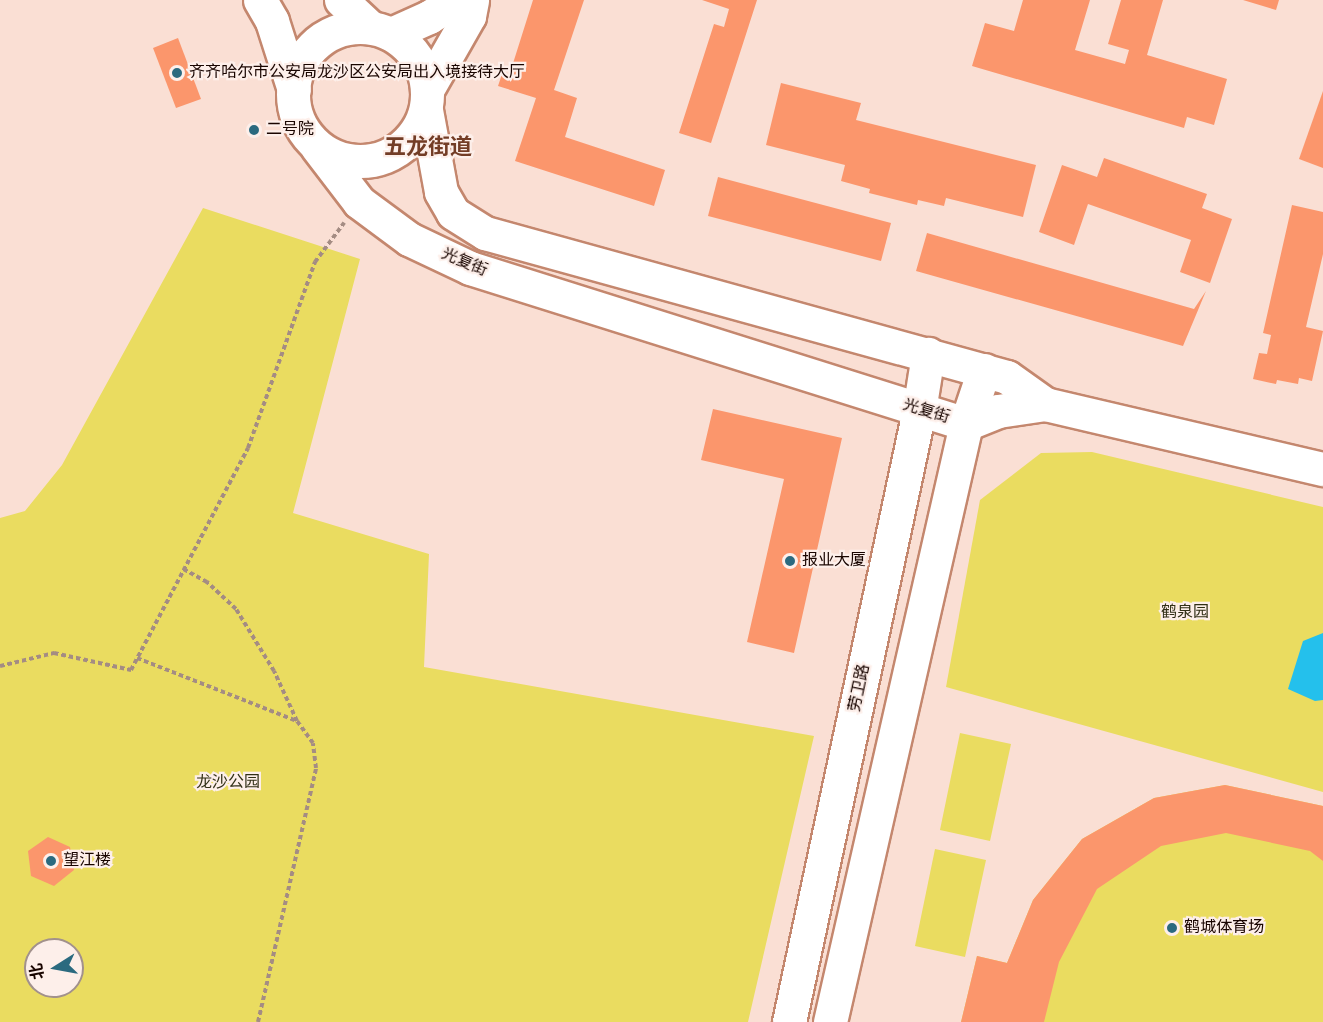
<!DOCTYPE html>
<html>
<head>
<meta charset="utf-8">
<style>
	body { margin:0 }
	#map { position:relative; width:1323px; height:1022px; overflow:hidden; background:#fadfd4; font-family:Overpass,"Noto Sans SC",sans-serif }
	div>[style] { position:absolute }
	[style*='--x'] { left:calc(var(--x)*1px); top:calc(var(--y)*1px); width:calc(var(--w)*1px); rotate:calc(var(--a)*1deg) }
	.green>* { inset:0; background:#eadc60 }
	.water>* { inset:0; background:#24c0ec }
	.building>* { inset:0; background:#fb966c }
	.path>* { height:4px; margin-top:-2px; transform-origin:0; background:repeating-linear-gradient(90deg,#a48c83 0 4.5px,transparent 0 7.5px) }
	.roads { filter:drop-shadow(2px 0 #c4876e) drop-shadow(-2px 0 #c4876e) drop-shadow(0 2px #c4876e) drop-shadow(0 -2px #c4876e) }
	.secondary>* { height:33px; margin:-16.5px; padding:0 16.5px; transform-origin:16.5px; border-radius:16.5px; background:#fff }
	.secondary>.ring { margin:-16.5px; padding:0; box-sizing:content-box; background:none; border:33px solid #fff; border-radius:50% }
	.dots>* { width:16px; height:16px; translate:-50% -50%; box-sizing:border-box; border:3px solid #fdefea; border-radius:50% }
	span { translate:-50% -50%; white-space:nowrap; text-align:center; line-height:1.15; -webkit-text-stroke:4.5px #fdefea; paint-order:stroke }
	.poi-label { font-size:16px; color:#190500 }
	.left { translate:0 -50%; text-align:left }
	.street-label { font-size:16px; color:#190500 }
	.park-label { font-size:16px; color:#312f16 }
	.district-label { font-size:22px; color:#733d26; font-weight:700 }
	.north { position:absolute; left:24px; top:938px; width:60px; height:60px; box-sizing:border-box; background:#fdefea; border:2px solid #a2918c; border-radius:50%; rotate:259deg; font-size:16px; font-weight:700; line-height:24px; text-align:center; color:#190500 }
	.north::after { content:''; display:block; margin:auto; width:21px; height:27px; background:#2b6a7f; clip-path:polygon(50% 0,100% 100%,50% 72%,0 100%) }
</style>
</head>
<body>
<div id="map">
	<div class="green">
		<i style="clip-path:polygon(evenodd,203px 208px,360px 259px,293px 513px,429px 554px,424px 667px,814px 736px,748px 1022px,0 1022px,0 518px,25px 511px,62px 465px,203px 208px,36px 950px,72px 950px,72px 986px,36px 986px,36px 950px)"></i>
		<i style="clip-path:polygon(1092px 452px,1323px 507px,1323px 792px,946px 687px,980px 500px,1041px 453px)"></i>
		<i style="clip-path:polygon(960px 733px,1011px 744px,990px 841px,940px 830px)"></i>
		<i style="clip-path:polygon(1225px 785px,1323px 806px,1323px 1022px,961px 1022px,977px 956px,1007px 963px,1033px 900px,1082px 839px,1154px 798px)"></i>
		<i style="clip-path:polygon(935px 849px,986px 860px,965px 957px,915px 946px)"></i>
	</div>
	<div class="water">
		<i style="clip-path:polygon(1323px 633px,1323px 700px,1315px 701px,1288px 689px,1303px 641px)"></i>
	</div>
	<div class="building">
		<i style="clip-path:polygon(533px 0,584px 0,554px 90px,577px 98px,565px 137px,665px 170px,654px 206px,515px 161px,536px 98px,498px 86px,502px 74px,509px 76px)"></i>
		<i style="clip-path:polygon(702px 0,757px 0,711px 143px,679px 133px,714px 24px,724px 27px,729px 9px)"></i>
		<i style="clip-path:polygon(1023px 0,1090px 0,1075px 50px,1125px 64px,1129px 50px,1108px 44px,1121px 0,1163px 0,1147px 55px,1227px 79px,1214px 125px,1187px 117px,1184px 128px,972px 66px,985px 23px,1014px 31px)"></i>
		<i style="clip-path:polygon(1243px 0,1279px 0,1276px 10px)"></i>
		<i style="clip-path:polygon(178px 38px,201px 99px,176px 108px,153px 48px)"></i>
		<i style="clip-path:polygon(781px 83px,861px 103px,856px 120px,1036px 165px,1023px 217px,946px 198px,944px 206px,918px 200px,917px 205px,869px 193px,870px 189px,841px 181px,845px 165px,766px 145px)"></i>
		<i style="clip-path:polygon(1323px 91px,1323px 168px,1299px 159px)"></i>
		<i style="clip-path:polygon(1104px 158px,1207px 194px,1202px 208px,1232px 219px,1210px 283px,1180px 272px,1191px 240px,1088px 204px,1074px 245px,1039px 232px,1062px 165px,1097px 177px)"></i>
		<i style="clip-path:polygon(718px 177px,891px 223px,881px 261px,708px 216px)"></i>
		<i style="clip-path:polygon(1292px 205px,1323px 212px,1323px 254px,1306px 327px,1323px 331px,1312px 381px,1299px 378px,1298px 384px,1277px 380px,1276px 384px,1253px 379px,1259px 353px,1267px 354px,1271px 335px,1263px 333px)"></i>
		<i style="clip-path:polygon(927px 233px,1194px 309px,1206px 291px,1183px 346px,916px 271px)"></i>
		<i style="clip-path:polygon(713px 409px,842px 438px,794px 653px,747px 642px,784px 479px,701px 460px)"></i>
		<i style="clip-path:polygon(1225px 785px,1323px 806px,1323px 861px,1310px 851px,1226px 833px,1161px 846px,1097px 889px,1059px 962px,1044px 1022px,961px 1022px,977px 956px,1007px 963px,1033px 900px,1082px 839px,1154px 798px)"></i>
		<i style="clip-path:polygon(48px 837px,70px 847px,74px 870px,54px 886px,31px 876px,28px 851px)"></i>
	</div>
	<div class="path">
		<i style="--x:137;--y:658;--w:172;--a:21.5"></i>
		<i style="--x:297;--y:721;--w:55;--a:-114.7"></i>
		<i style="--x:274;--y:671;--w:73;--a:-121.5"></i>
		<i style="--x:236;--y:609;--w:40;--a:-137"></i>
		<i style="--x:207;--y:582;--w:26;--a:-151"></i>
		<i style="--x:0;--y:666;--w:56;--a:-13.5"></i>
		<i style="--x:54;--y:653;--w:79;--a:12.4"></i>
		<i style="--x:131;--y:670;--w:251;--a:-62.2"></i>
		<i style="--x:248;--y:448;--w:198;--a:-70.2"></i>
		<i style="--x:315;--y:262;--w:49;--a:-53.4"></i>
		<i style="--x:258;--y:1022;--w:261;--a:-77.1"></i>
		<i style="--x:316;--y:768;--w:25;--a:-97"></i>
		<i style="--x:313;--y:743;--w:27;--a:-126"></i>
	</div>
	<div class="roads">
		<div class="secondary">
			<i style="--x:260;--y:0;--w:24;--a:60"></i>
			<i style="--x:272;--y:21;--w:72;--a:72.3"></i>
			<i style="--x:341;--y:0;--w:40;--a:43"></i>
			<i class="ring" style="left:293px;top:27px;width:101px;height:101px"></i>
			<i style="--x:391;--y:34;--w:42;--a:-24.1"></i>
			<i style="--x:429;--y:17;--w:32;--a:-32"></i>
			<i style="--x:428;--y:88;--w:83;--a:-60.3"></i>
			<i style="--x:469;--y:16;--w:16;--a:-79"></i>
			<i style="--x:426;--y:110;--w:83;--a:79.6"></i>
			<i style="--x:441;--y:192;--w:24;--a:60"></i>
			<i style="--x:453;--y:213;--w:38;--a:32"></i>
			<i style="--x:485;--y:233;--w:541;--a:15.42"></i>
			<i style="--x:1007;--y:377;--w:47;--a:35.4"></i>
			<i style="--x:317;--y:147;--w:69;--a:52.6"></i>
			<i style="--x:359;--y:202;--w:62;--a:36.5"></i>
			<i style="--x:409;--y:239;--w:68;--a:25.4"></i>
			<i style="--x:470;--y:268;--w:520;--a:17.46"></i>
			<i style="--x:966;--y:424;--w:35;--a:-22"></i>
			<i style="--x:998;--y:411;--w:48;--a:-8.5"></i>
			<i style="--x:1045;--y:404;--w:285;--a:13.2"></i>
			<i style="--x:789;--y:1022;--w:625;--a:-77.99"></i>
			<i style="--x:919;--y:411;--w:58;--a:-81"></i>
			<i style="--x:830;--y:1022;--w:613;--a:-77.19"></i>
			<i style="--x:966;--y:424;--w:57;--a:-71.6"></i>
		</div>
	</div>
	<div class="dots">
		<i style="left:177px;top:73px;background:#2b6a7f"></i>
		<i style="left:254px;top:130px;background:#2b6a7f"></i>
		<i style="left:790px;top:561px;background:#2b6a7f"></i>
		<i style="left:51px;top:861px;background:#2b6a7f"></i>
		<i style="left:1172px;top:928px;background:#2b6a7f"></i>
	</div>
	<div class="poi-label">
		<span class="left" style="left:189px;top:73px">齐齐哈尔市公安局龙沙区公安局出入境接待大厅</span>
		<span class="left" style="left:266px;top:130px">二号院</span>
		<span class="left" style="left:802px;top:561px">报业大厦</span>
		<span class="left" style="left:63px;top:861px">望江楼</span>
		<span class="left" style="left:1184px;top:928px">鹤城体育场</span>
	</div>
	<div class="street-label">
		<span style="left:464px;top:263px;rotate:23deg">光复街</span>
		<span style="left:926px;top:412px;rotate:17deg">光复街</span>
		<span style="left:860px;top:688px;rotate:-78deg">劳卫路</span>
	</div>
	<div class="park-label">
		<span style="left:1185px;top:613px">鹤泉园</span>
		<span style="left:228px;top:783px">龙沙公园</span>
	</div>
	<div class="district-label">
		<span style="left:428px;top:149px">五龙街道</span>
	</div>
	<div class="north">北</div>
</div>
</body>
</html>
